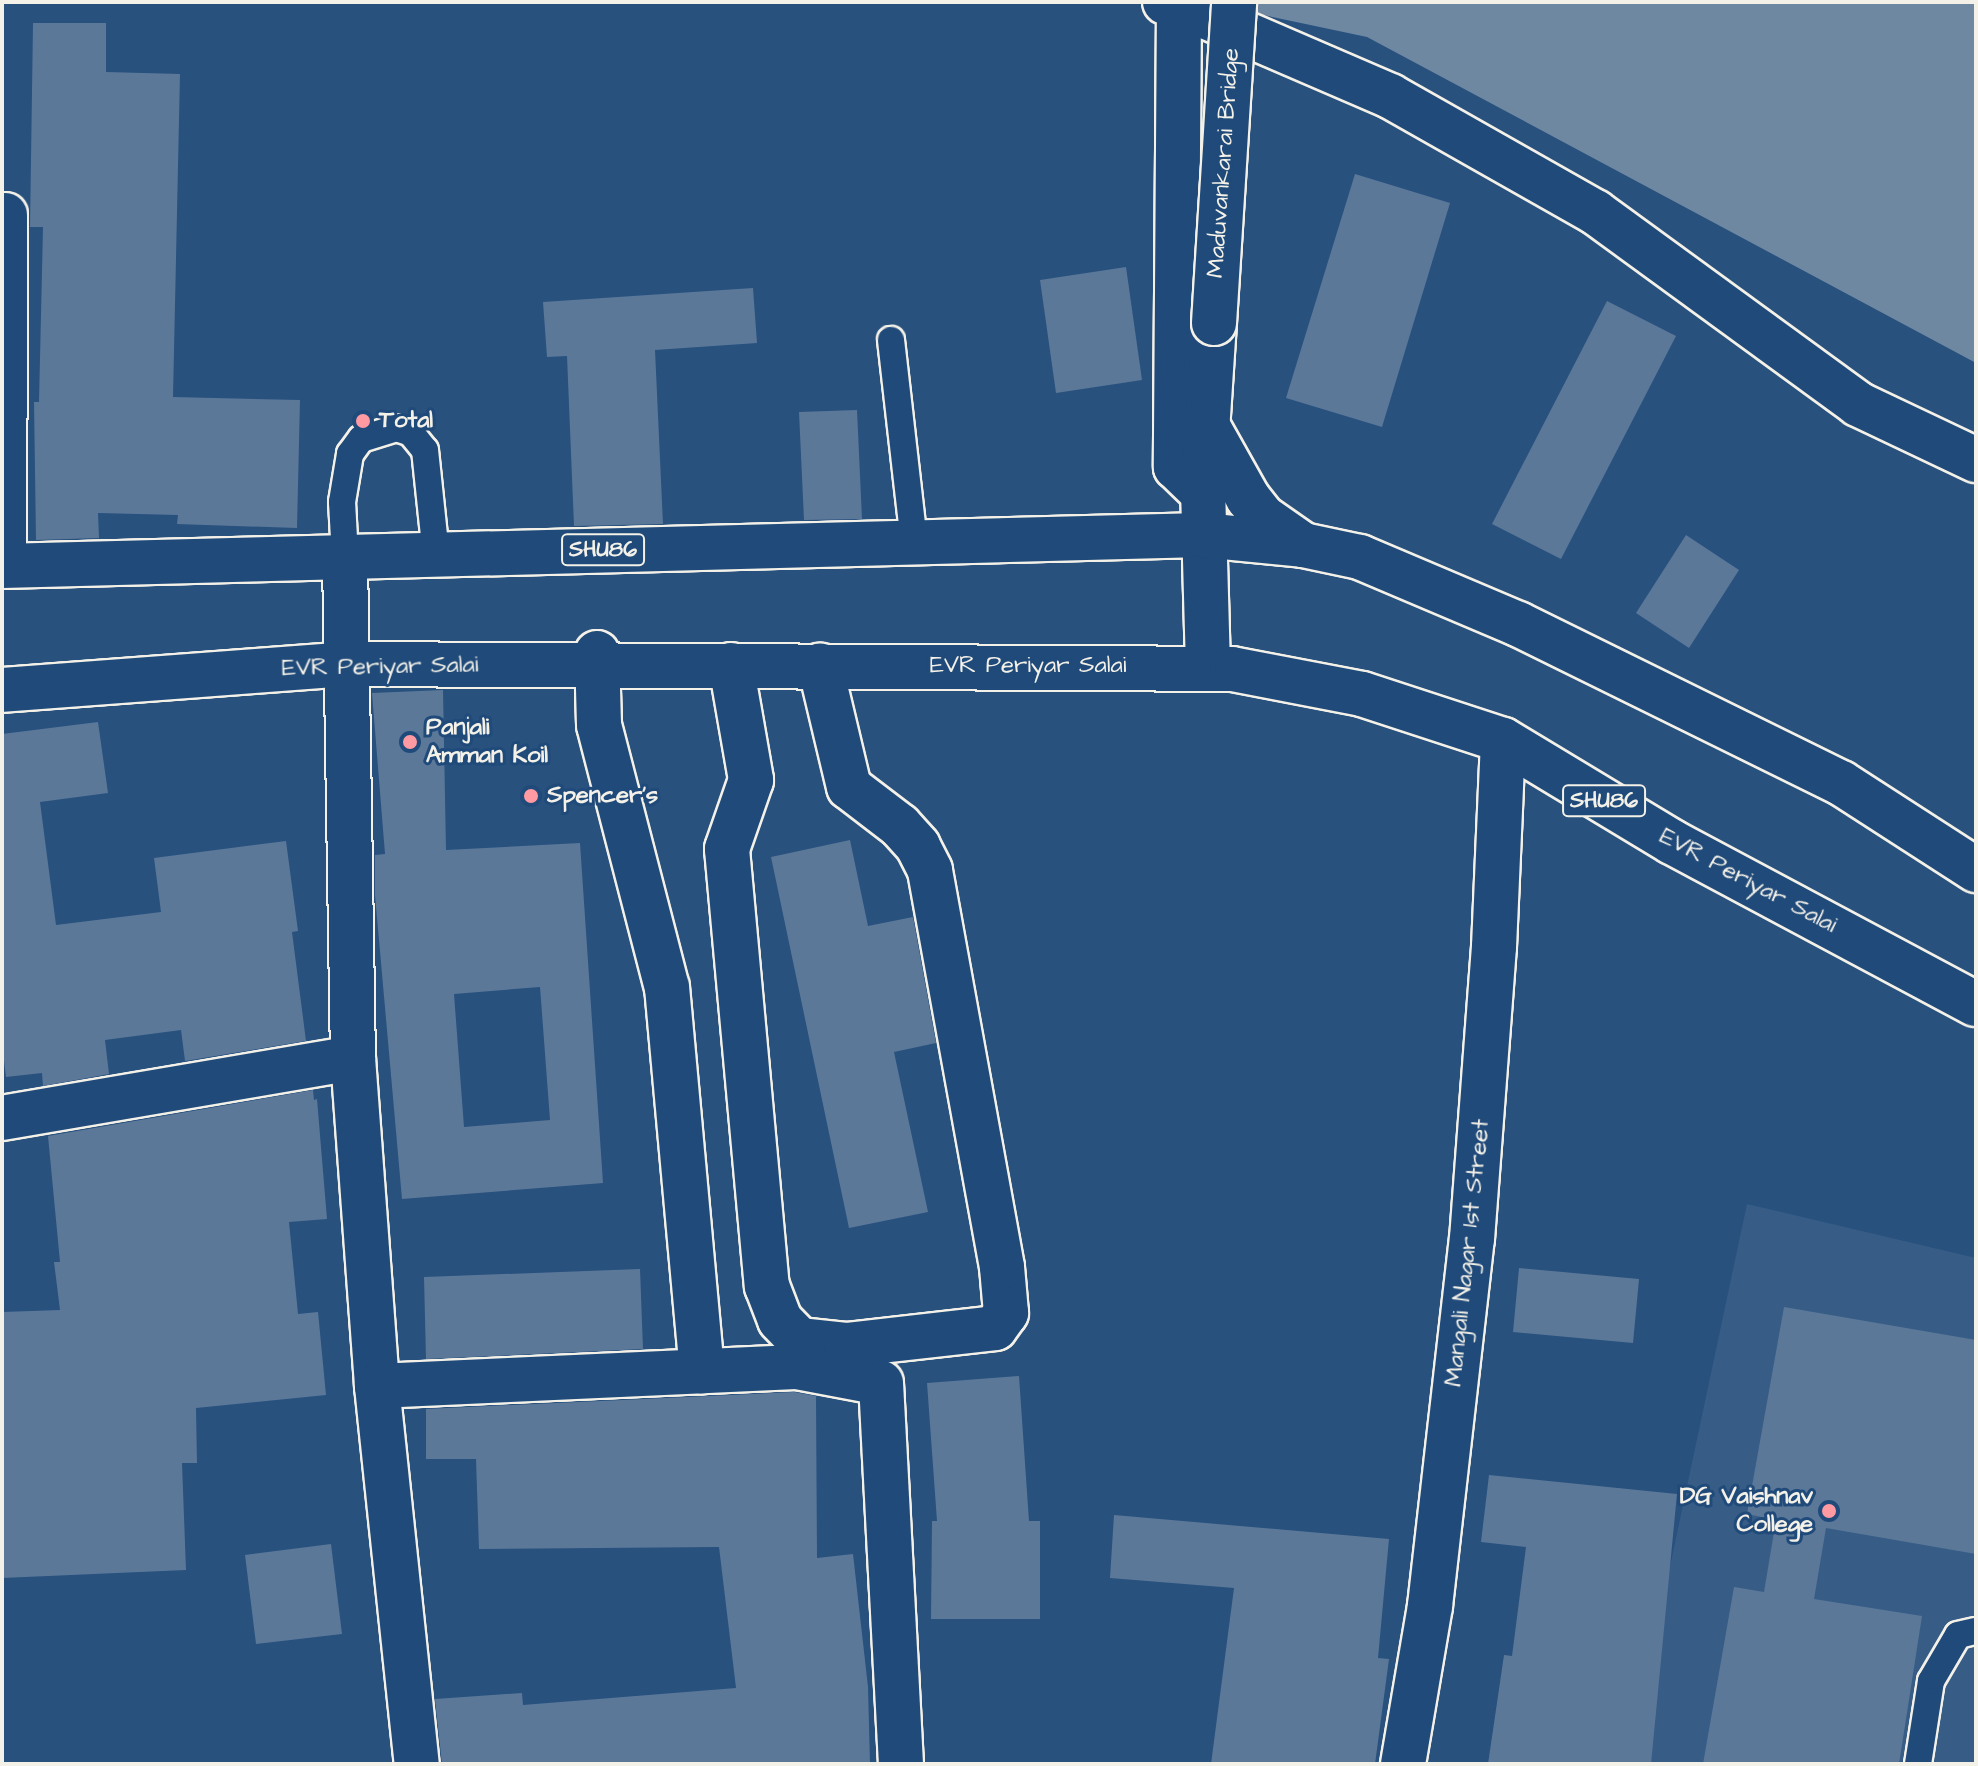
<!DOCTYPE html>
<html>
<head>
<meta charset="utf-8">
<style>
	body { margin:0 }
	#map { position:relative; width:1978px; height:1766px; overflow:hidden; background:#28517e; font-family:"Architects Daughter",sans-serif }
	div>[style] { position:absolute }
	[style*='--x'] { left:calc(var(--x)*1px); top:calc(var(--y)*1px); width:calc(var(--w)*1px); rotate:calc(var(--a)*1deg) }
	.built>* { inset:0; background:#375d86 }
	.water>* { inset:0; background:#6e88a2 }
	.building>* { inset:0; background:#5b7899 }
	.roads { filter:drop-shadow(2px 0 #f4f1e8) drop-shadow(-2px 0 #f4f1e8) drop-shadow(0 2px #f4f1e8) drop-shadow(0 -2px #f4f1e8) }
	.service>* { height:26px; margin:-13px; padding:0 13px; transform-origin:13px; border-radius:13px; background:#1f4a7a }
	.minor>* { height:44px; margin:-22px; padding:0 22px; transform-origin:22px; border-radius:22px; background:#1f4a7a }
	.tertiary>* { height:44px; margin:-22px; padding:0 22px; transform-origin:22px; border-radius:22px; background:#1f4a7a }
	.primary>* { height:44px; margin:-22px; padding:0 22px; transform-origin:22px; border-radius:22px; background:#1f4a7a }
	.bridges { filter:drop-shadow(2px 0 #f4f1e8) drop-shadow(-2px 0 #f4f1e8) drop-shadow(0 2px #f4f1e8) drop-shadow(0 -2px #f4f1e8) }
	.tertiary-bridge>* { height:44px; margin:-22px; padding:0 22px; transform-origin:22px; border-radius:22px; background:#1f4a7a }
	.dots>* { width:22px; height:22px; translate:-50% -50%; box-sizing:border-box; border:4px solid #1f4a7a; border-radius:50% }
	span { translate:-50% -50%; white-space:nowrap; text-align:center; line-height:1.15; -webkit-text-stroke:6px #1f4a7a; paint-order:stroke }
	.shield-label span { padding:2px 6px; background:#1f4a7a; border:2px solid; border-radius:6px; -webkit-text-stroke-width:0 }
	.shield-label { font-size:22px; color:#f4f1e8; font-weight:700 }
	.street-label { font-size:24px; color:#f4f1e8 }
	.poi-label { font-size:24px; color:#f4f1e8; font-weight:700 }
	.left { translate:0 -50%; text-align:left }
	.right { translate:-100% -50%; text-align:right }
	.frame { position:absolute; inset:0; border:4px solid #f4f1e8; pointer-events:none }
</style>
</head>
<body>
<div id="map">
	<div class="built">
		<i style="clip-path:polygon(1747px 1204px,1976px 1258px,1976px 1764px,1628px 1764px)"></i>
	</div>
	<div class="water">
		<i style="clip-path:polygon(1202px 2px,1976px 2px,1976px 363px,1367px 37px)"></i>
	</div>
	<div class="building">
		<i style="clip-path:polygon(33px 23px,106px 23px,106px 72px,180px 74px,173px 397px,300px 400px,297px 528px,177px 524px,178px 515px,98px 513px,99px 538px,36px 540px,34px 402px,39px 402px,43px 227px,30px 227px)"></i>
		<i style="clip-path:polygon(1355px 174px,1450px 203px,1382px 427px,1286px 398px)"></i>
		<i style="clip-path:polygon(1126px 267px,1142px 380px,1056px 393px,1040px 280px)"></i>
		<i style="clip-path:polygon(753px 288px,757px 343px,655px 350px,663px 524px,574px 526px,567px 356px,547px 357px,543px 302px)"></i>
		<i style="clip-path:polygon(1607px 301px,1676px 336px,1561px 559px,1492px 524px)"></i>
		<i style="clip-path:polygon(857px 410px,862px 519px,804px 520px,799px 412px)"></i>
		<i style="clip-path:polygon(1686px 535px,1739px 570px,1689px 648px,1636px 613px)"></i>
		<i style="clip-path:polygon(evenodd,443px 690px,446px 850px,580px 843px,603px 1183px,402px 1199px,375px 895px,375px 855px,385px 854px,372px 693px,443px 690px,540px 987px,550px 1120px,464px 1127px,454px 994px,540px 987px)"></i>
		<i style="clip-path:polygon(98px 722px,108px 793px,40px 802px,56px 925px,161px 912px,154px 858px,286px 841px,298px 931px,292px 932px,306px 1041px,185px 1061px,181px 1030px,105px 1040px,109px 1074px,43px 1086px,42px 1073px,6px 1077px,2px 1045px,2px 734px)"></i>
		<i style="clip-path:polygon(850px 840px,868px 926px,913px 917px,936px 1043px,894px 1052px,928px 1212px,849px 1228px,771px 857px)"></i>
		<i style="clip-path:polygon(313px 1090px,314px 1100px,317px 1099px,327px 1219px,289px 1222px,298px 1314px,318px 1312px,326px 1395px,196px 1408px,197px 1463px,182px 1463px,186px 1570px,2px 1578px,2px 1312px,60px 1310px,54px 1262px,60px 1262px,48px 1136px)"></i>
		<i style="clip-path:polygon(1519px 1268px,1639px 1279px,1633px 1343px,1513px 1332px)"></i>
		<i style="clip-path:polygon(640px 1269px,643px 1349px,426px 1359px,424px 1277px)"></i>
		<i style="clip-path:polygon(1784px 1307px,1976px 1340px,1976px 1554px,1826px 1528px,1814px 1599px,1922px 1616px,1899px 1764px,1703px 1764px,1734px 1587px,1764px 1592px,1776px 1520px,1747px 1514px)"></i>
		<i style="clip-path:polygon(1019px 1376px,1029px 1521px,1040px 1521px,1040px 1619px,931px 1619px,932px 1521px,937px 1521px,927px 1383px)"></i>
		<i style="clip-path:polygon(794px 1392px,816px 1396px,817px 1558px,853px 1554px,868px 1687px,870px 1764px,442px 1764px,435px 1699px,522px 1693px,523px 1705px,736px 1688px,719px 1547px,479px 1549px,476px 1459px,426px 1459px,426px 1409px)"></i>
		<i style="clip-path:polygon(1489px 1475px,1677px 1494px,1651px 1764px,1488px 1764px,1504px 1655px,1512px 1656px,1526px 1547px,1481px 1542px)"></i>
		<i style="clip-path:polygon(1114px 1515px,1389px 1539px,1378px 1658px,1389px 1659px,1375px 1764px,1211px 1764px,1234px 1588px,1110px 1578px)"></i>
		<i style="clip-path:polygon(331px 1544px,342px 1634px,256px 1644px,245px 1555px)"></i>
	</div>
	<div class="roads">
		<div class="service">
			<i style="--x:891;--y:340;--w:203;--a:83.5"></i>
			<i style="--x:345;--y:557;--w:55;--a:-93.1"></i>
			<i style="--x:342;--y:502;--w:49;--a:-80.5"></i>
			<i style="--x:350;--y:454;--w:19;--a:-54"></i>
			<i style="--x:361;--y:439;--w:37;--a:-17"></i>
			<i style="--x:396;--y:428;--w:16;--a:18"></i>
			<i style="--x:411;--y:433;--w:22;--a:51"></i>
			<i style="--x:425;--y:450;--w:105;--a:84"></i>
			<i style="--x:1918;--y:1764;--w:84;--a:-81.1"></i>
			<i style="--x:1931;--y:1681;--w:53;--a:-59.6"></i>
			<i style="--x:1958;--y:1635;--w:18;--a:-13"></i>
		</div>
		<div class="minor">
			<i style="--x:1165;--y:2;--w:14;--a:12"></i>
			<i style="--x:1179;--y:5;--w:462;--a:90.4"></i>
			<i style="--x:1176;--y:467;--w:37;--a:44"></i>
			<i style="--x:1179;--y:5;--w:230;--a:23.3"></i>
			<i style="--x:1390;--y:96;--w:236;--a:29.5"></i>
			<i style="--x:1595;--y:212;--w:326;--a:36.1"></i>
			<i style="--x:1858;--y:404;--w:131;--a:25.4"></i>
			<i style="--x:345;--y:557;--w:501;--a:89.09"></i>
			<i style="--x:353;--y:1058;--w:329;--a:85.8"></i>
			<i style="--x:377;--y:1386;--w:380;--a:84"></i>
			<i style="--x:4;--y:565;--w:350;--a:-89.8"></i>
			<i style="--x:597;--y:653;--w:72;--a:88.4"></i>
			<i style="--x:599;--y:725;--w:271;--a:75.5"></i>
			<i style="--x:667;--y:987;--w:386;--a:84.8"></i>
			<i style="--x:731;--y:665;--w:117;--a:80.1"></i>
			<i style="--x:751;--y:780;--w:73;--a:109.2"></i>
			<i style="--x:727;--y:849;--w:439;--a:84.8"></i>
			<i style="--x:767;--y:1286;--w:36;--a:69"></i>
			<i style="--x:780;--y:1320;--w:28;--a:46"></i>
			<i style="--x:799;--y:1340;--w:47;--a:6.1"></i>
			<i style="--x:846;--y:1345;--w:150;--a:-6.5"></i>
			<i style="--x:995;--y:1328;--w:19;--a:-54"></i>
			<i style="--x:1006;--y:1313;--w:46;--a:-95"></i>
			<i style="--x:1002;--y:1267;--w:403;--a:-100.3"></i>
			<i style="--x:930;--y:870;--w:27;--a:-117"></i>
			<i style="--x:918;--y:846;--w:27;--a:-132"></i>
			<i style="--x:900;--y:826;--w:64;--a:-142.6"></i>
			<i style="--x:849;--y:787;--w:125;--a:-103.4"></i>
			<i style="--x:2;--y:1118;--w:356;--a:-9.7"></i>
			<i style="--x:377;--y:1386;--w:419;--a:-2.6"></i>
			<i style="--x:796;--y:1367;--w:86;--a:10.7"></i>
			<i style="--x:881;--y:1383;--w:382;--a:87"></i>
			<i style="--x:1403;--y:1764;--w:160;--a:-80.3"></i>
			<i style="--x:1430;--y:1606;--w:369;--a:-83.5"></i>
			<i style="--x:1472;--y:1239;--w:293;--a:-85.7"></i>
			<i style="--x:1494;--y:947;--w:207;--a:-87.5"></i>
		</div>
		<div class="tertiary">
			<i style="--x:1208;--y:667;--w:174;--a:-91.6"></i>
			<i style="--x:1203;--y:493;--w:170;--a:-86.3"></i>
		</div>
		<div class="primary">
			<i style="--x:1207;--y:425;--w:84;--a:60.7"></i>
			<i style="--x:1248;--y:498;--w:24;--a:52"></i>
			<i style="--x:1263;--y:517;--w:49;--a:35"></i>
			<i style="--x:2;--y:566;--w:1201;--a:-1.48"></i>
			<i style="--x:1203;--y:535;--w:100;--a:5.7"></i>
			<i style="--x:1303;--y:545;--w:58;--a:11.9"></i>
			<i style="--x:1360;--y:557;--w:172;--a:23"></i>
			<i style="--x:1518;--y:624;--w:360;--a:26.2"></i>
			<i style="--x:1841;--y:783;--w:161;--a:32.8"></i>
			<i style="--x:2;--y:690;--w:347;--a:-4.3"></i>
			<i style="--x:348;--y:664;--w:884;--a:0.32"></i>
			<i style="--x:1232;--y:669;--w:132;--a:10.9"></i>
			<i style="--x:1362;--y:694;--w:148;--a:18.1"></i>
			<i style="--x:1503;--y:740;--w:197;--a:31.1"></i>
			<i style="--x:1672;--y:842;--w:344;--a:28.1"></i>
		</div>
	</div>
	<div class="bridges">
		<div class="tertiary-bridge">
			<i style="--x:1214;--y:323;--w:322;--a:-86.4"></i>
		</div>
	</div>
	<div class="dots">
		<i style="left:363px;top:421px;background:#ff9aa2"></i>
		<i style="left:410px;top:742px;background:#ff9aa2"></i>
		<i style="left:531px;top:796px;background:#ff9aa2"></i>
		<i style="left:1829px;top:1511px;background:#ff9aa2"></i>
	</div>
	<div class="shield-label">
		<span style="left:603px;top:550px">SHU86</span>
		<span style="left:1604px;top:801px">SHU86</span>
	</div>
	<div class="street-label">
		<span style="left:1224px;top:163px;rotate:-86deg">Maduvankarai Bridge</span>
		<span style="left:1028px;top:666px">EVR Periyar Salai</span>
		<span style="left:380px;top:667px;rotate:-1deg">EVR Periyar Salai</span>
		<span style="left:1748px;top:881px;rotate:28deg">EVR Periyar Salai</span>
		<span style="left:1468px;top:1253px;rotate:-84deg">Mangali Nagar 1st Street</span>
	</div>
	<div class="poi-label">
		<span class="left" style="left:379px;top:421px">Total</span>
		<span class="left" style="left:426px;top:742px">Panjali<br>Amman Koil</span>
		<span class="left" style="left:547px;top:796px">Spencer's</span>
		<span class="right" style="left:1813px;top:1511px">DG Vaishnav<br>College</span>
	</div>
	<div class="frame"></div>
</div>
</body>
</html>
